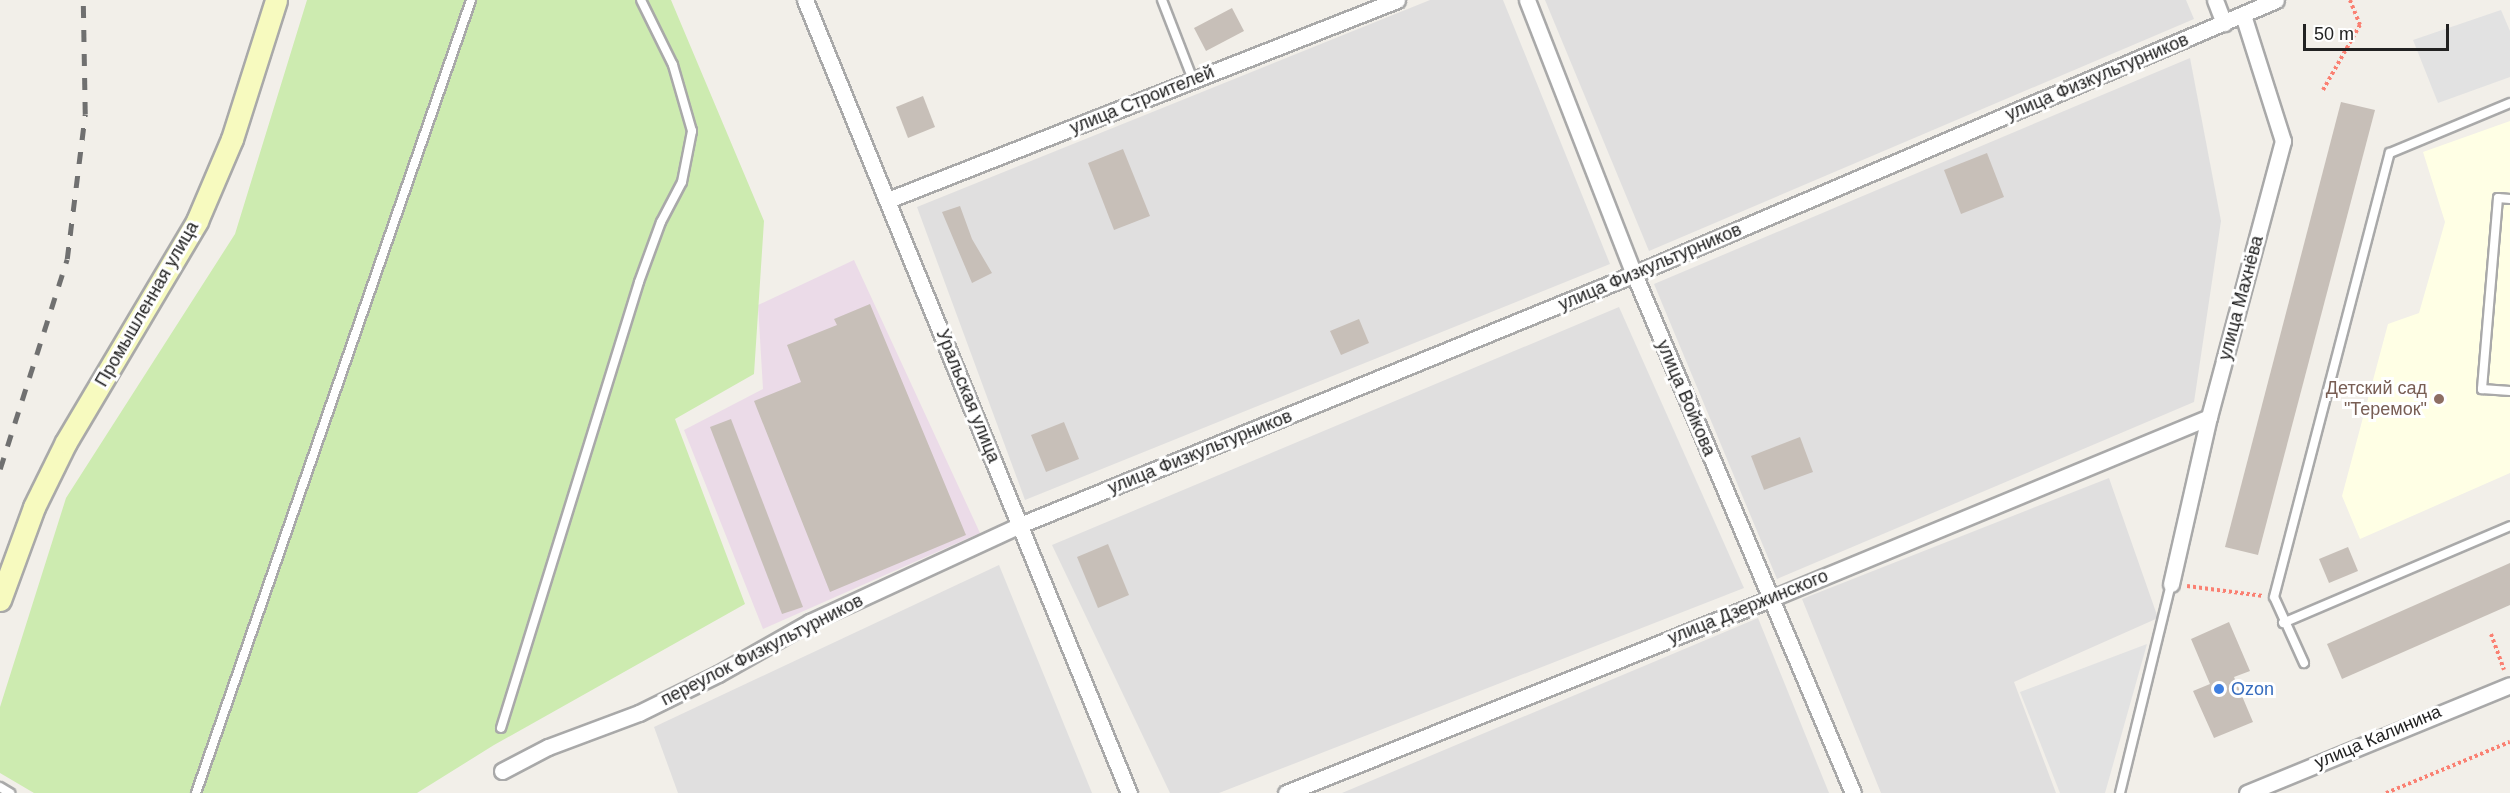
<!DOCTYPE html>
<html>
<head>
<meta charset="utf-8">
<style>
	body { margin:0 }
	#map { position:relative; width:2510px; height:793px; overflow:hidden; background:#f2efe9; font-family:Arial,sans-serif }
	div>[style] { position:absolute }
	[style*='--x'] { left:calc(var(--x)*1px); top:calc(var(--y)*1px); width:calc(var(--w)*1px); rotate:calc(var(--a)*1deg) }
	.residential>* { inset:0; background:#e0dfdf }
	.industrial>* { inset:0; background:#ebdbe8 }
	.education>* { inset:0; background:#ffffe5 }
	.grass>* { inset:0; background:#cdebb0 }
	.parking>* { inset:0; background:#e2e2e2 }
	.building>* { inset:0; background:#c7bfb8 }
	.path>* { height:4px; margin-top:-2px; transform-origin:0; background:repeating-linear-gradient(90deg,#fa8072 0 3px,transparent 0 6px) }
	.roads { filter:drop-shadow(2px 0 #a9a9a9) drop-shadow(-2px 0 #a9a9a9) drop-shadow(0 2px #a9a9a9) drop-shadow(0 -2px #a9a9a9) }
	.service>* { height:8px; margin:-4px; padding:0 4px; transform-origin:4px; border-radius:4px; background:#fff }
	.minor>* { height:15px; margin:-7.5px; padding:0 7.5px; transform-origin:7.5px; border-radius:7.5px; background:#fff }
	.secondary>* { height:21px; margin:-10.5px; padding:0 10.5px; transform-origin:10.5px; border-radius:10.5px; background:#f7fabf }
	.rail>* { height:4.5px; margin-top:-2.25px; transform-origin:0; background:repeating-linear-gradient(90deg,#707070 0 12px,transparent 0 24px) }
	.dots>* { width:16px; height:16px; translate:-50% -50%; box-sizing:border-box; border:3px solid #fff; border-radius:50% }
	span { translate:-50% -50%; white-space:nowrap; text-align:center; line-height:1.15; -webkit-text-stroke:6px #fff; paint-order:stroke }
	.street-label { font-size:18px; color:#222 }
	.education-label { font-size:18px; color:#785e54 }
	.right { translate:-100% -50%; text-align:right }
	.shop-label { font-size:18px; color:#366cbe }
	.left { translate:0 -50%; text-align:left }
	.scale { position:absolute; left:2303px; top:24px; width:146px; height:27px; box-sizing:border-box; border:3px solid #222; border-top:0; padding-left:8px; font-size:18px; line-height:21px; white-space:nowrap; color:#222; -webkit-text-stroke:4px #fff; paint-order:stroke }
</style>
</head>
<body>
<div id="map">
	<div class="residential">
		<i style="clip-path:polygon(1430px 0,1503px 0,1610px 264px,1025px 500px,917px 207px)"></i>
		<i style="clip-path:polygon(1545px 0,2186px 0,2194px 19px,1649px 251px)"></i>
		<i style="clip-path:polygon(2190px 58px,2221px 221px,2194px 402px,1777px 579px,1654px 284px)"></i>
		<i style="clip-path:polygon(1619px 307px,1744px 588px,1219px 793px,1170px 793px,1052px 545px)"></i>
		<i style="clip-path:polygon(2109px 478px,2158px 618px,2014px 682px,2056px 793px,1881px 793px,1802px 599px)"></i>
		<i style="clip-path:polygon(999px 565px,1092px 793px,678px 793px,654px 727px)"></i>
		<i style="clip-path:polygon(1758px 618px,1829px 793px,1342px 793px)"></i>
	</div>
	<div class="industrial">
		<i style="clip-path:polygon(854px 260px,980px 533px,763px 629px,684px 430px,763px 389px,758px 305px)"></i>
	</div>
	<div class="education">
		<i style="clip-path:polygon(2510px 121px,2510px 473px,2360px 539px,2342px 496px,2388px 324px,2419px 313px,2445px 222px,2423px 152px)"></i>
	</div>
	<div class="grass">
		<i style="clip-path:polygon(307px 0,671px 0,764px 221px,754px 374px,675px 419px,745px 604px,494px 745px,417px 793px,34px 793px,0 773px,0 707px,66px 498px,235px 234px)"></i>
	</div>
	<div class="parking">
		<i style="clip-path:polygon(2501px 10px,2510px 31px,2510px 77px,2438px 103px,2413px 40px)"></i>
		<i style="clip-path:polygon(2147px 644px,2105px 793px,2060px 793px,2020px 692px)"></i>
	</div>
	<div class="building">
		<i style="clip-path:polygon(1232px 8px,1244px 31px,1206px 51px,1194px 28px)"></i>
		<i style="clip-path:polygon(923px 96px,935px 127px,908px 138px,896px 107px)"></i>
		<i style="clip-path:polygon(2341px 102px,2375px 110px,2258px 555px,2225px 547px)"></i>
		<i style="clip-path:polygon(1123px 149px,1150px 216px,1114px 230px,1088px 163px)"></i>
		<i style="clip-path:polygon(1987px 153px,2004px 197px,1961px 214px,1944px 170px)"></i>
		<i style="clip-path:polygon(960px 206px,972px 239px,992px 273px,972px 283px,942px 212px)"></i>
		<i style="clip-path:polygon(870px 304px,966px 535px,830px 592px,754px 401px,801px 382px,787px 345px,837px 325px,834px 319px)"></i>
		<i style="clip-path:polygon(1359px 319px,1369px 343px,1341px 355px,1330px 331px)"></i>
		<i style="clip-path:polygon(731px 419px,803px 607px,782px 614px,710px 427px)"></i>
		<i style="clip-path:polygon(1064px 422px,1079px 459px,1046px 472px,1031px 435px)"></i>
		<i style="clip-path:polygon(1800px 437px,1813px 472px,1764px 490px,1751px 456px)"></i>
		<i style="clip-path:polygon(1108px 544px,1129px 595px,1098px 608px,1077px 557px)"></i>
		<i style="clip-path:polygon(2348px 547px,2358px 571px,2329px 583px,2319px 559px)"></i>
		<i style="clip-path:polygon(2510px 563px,2510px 605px,2342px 679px,2327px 644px)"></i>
		<i style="clip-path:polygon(2229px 622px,2250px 671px,2234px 677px,2253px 722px,2214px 738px,2193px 691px,2210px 684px,2191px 639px)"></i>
	</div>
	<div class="path">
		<i style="--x:2323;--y:90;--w:75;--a:-60.4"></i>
		<i style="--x:2360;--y:25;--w:27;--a:-112"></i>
		<i style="--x:2187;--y:586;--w:77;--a:7.5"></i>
		<i style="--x:2491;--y:634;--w:38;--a:70"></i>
		<i style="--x:2386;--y:793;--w:134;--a:-22.4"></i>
	</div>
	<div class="roads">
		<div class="service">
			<i style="--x:1162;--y:0;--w:86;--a:68.8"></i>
			<i style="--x:2510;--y:199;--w:12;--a:-175"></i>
			<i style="--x:2498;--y:198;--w:192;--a:94.8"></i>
			<i style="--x:2482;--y:389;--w:28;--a:4"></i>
			<i style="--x:2283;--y:623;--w:247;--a:-23.1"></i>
			<i style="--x:2304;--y:663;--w:72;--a:-114.4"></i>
			<i style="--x:2274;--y:597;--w:459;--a:-75.4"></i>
			<i style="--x:2390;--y:153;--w:130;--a:-22.6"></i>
			<i style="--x:501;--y:728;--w:467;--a:-72.8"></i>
			<i style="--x:639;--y:282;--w:64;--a:-69.9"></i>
			<i style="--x:661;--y:222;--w:45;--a:-62.3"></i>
			<i style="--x:682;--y:182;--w:52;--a:-78.9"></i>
			<i style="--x:692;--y:131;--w:69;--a:-106.1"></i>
			<i style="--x:673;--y:65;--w:72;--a:-116.2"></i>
			<i style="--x:0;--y:787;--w:12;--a:31"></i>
			<i style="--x:196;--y:793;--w:839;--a:-70.87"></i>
			<i style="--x:2120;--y:793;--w:215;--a:-76.3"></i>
		</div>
		<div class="minor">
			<i style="--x:805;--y:0;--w:857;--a:67.78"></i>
			<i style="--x:1527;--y:0;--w:294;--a:68.7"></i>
			<i style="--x:1634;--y:274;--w:563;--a:67.12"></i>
			<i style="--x:2215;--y:0;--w:25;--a:69"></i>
			<i style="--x:888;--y:200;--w:547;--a:-21.45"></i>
			<i style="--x:2171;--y:584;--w:171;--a:-77.2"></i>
			<i style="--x:2209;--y:417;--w:286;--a:-75"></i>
			<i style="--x:2283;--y:141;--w:132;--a:-107.6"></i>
			<i style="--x:502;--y:771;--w:52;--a:-27.6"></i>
			<i style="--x:548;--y:747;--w:97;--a:-20.5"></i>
			<i style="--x:639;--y:713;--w:88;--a:-26.3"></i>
			<i style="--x:718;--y:674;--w:106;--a:-29.5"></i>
			<i style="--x:810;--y:622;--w:231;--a:-24.8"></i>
			<i style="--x:1020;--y:525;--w:663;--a:-22.23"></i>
			<i style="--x:1634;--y:274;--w:698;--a:-23.11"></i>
			<i style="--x:1286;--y:793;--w:521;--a:-21.84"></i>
			<i style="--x:1770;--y:599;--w:475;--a:-22.5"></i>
			<i style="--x:2247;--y:793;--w:284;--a:-22.3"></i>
		</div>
		<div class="secondary">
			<i style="--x:0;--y:600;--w:99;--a:-69.9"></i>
			<i style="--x:34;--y:507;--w:72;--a:-63.8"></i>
			<i style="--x:66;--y:442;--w:257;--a:-59.3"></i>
			<i style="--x:197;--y:221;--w:89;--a:-66.9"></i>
			<i style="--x:232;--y:139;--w:146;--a:-72.4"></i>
		</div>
	</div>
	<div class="rail">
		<i style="--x:0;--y:469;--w:220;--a:-72.3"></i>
		<i style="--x:67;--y:259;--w:146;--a:-82.9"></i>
		<i style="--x:85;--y:114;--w:114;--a:-91"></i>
	</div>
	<div class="dots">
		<i style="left:2439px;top:399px;background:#8d6e63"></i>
		<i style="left:2219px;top:689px;background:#3f7fe0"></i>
	</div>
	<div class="street-label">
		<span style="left:2097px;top:77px;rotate:-23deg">улица Физкультурников</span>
		<span style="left:1142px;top:100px;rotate:-22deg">улица Строителей</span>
		<span style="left:1650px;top:267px;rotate:-23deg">улица Физкультурников</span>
		<span style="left:2241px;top:298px;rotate:-75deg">улица Махнёва</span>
		<span style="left:147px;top:304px;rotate:-60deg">Промышленная улица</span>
		<span style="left:968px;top:396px;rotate:68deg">Уральская улица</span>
		<span style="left:1686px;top:398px;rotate:67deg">улица Войкова</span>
		<span style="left:1200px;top:452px;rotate:-22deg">улица Физкультурников</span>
		<span style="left:1748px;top:607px;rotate:-22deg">улица Дзержинского</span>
		<span style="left:762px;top:650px;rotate:-27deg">переулок Физкультурников</span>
		<span style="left:2378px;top:737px;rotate:-23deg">улица Калинина</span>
	</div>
	<div class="education-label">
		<span class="right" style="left:2427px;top:399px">Детский сад<br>"Теремок"</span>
	</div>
	<div class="shop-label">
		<span class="left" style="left:2231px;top:689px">Ozon</span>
	</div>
	<div class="scale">50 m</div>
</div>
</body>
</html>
